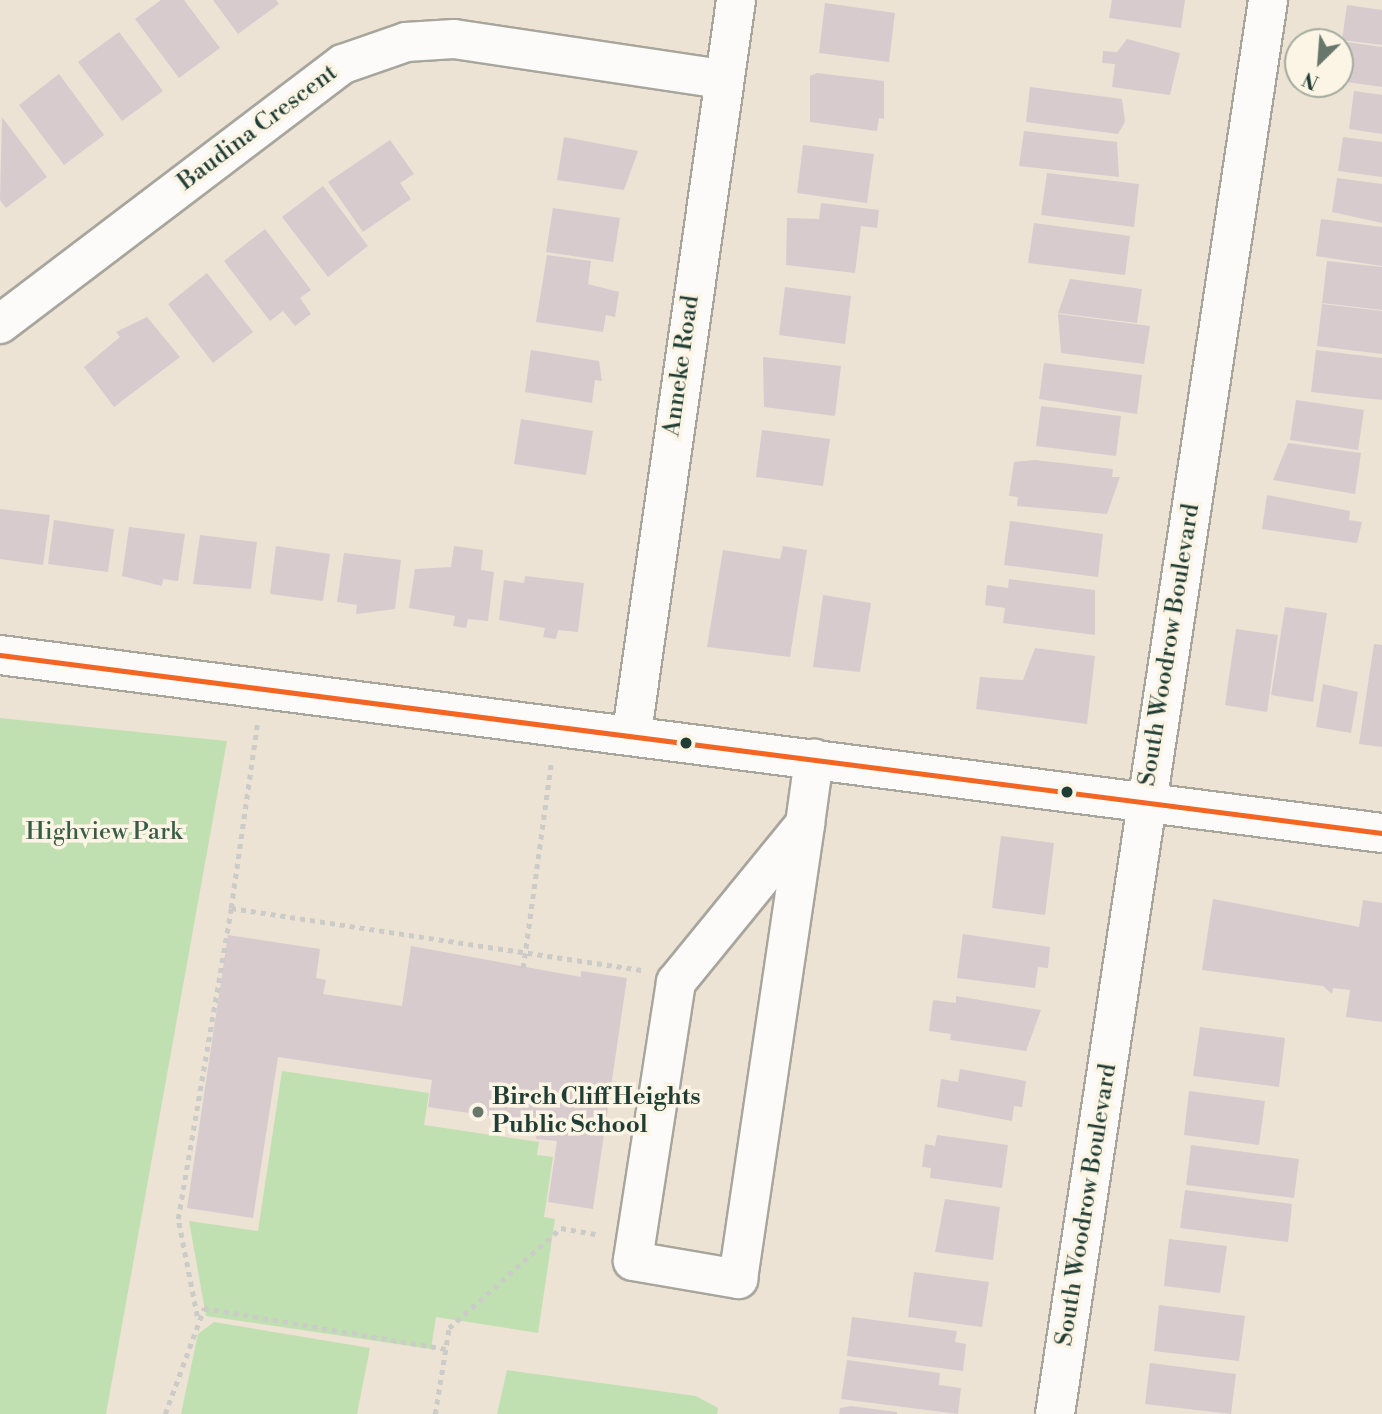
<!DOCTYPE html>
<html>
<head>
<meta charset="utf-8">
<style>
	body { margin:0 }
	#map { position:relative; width:1382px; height:1414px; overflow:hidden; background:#ece3d5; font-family:"Libre Bodoni",serif }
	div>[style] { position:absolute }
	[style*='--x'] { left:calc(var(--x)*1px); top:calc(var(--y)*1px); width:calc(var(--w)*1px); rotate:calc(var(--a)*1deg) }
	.green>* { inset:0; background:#c1e0b2 }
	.building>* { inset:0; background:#d7cbce }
	.path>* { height:4.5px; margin-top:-2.25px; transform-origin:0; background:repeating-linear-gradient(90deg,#cbcbc7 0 5px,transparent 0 10px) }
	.roads { filter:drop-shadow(2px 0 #a7a59c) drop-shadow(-2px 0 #a7a59c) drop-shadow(0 2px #a7a59c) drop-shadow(0 -2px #a7a59c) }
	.minor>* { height:38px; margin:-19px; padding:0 19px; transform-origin:19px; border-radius:19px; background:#fcfbf9 }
	.bus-1>* { height:5px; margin:-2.5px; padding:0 2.5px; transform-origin:2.5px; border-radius:2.5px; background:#f26522 }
	.dots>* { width:19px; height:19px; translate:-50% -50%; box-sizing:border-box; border:4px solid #fcf5e5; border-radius:50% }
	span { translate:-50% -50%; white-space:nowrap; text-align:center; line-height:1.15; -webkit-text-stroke:7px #fcf5e5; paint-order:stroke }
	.street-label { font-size:24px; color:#1f3d34 }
	.park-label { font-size:24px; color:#385d47 }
	.poi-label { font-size:24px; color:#1f3d34; font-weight:700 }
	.left { translate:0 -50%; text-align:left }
	.north { position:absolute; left:1284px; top:28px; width:70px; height:70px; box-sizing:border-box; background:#fcf5e5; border:2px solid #a4ab9e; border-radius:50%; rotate:205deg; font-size:19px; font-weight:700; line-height:28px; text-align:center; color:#1f3d34 }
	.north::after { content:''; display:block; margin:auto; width:24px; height:32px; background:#67776c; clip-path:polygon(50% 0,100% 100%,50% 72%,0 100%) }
</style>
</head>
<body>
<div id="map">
	<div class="green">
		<i style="clip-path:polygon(0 718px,227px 741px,106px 1414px,0 1414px)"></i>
		<i style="clip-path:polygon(282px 1071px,429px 1093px,424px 1125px,539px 1142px,537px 1155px,553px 1157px,544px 1217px,555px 1219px,538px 1333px,436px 1317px,431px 1349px,206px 1316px,189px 1221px,258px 1231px)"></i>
		<i style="clip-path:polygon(214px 1322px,370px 1348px,357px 1414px,181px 1414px,198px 1334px)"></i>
		<i style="clip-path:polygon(507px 1370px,696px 1396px,718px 1408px,717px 1414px,497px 1414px)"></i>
	</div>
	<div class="building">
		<i style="clip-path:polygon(161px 0,184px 0,220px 48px,179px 78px,135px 19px)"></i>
		<i style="clip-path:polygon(213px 0,276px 0,279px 4px,238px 34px)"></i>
		<i style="clip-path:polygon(1112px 0,1185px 0,1181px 28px,1109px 18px)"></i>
		<i style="clip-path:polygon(825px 3px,895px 13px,889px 62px,819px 53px)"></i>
		<i style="clip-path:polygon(1347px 5px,1382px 10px,1382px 45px,1342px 40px)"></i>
		<i style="clip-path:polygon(119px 32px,163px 91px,122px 121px,78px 62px)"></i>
		<i style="clip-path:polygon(1127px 39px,1180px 53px,1170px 95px,1112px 87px,1115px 64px,1102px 63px,1103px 51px,1117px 52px)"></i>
		<i style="clip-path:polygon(1346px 42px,1382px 47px,1382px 87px,1340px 81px)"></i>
		<i style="clip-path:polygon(817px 73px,884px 81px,884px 119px,879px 118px,877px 131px,810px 122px,810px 76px)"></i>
		<i style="clip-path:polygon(59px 74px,104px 135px,64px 165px,19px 105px)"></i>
		<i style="clip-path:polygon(1030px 87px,1122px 99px,1125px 122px,1118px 134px,1026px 122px)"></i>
		<i style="clip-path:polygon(1354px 91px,1382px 95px,1382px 134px,1349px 129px)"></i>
		<i style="clip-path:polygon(2px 117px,47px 177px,6px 208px,0 200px)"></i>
		<i style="clip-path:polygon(1024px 131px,1117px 142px,1119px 177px,1019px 166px)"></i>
		<i style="clip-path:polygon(564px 137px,638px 151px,624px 190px,557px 180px)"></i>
		<i style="clip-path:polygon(1343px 137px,1382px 142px,1382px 177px,1338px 171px)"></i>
		<i style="clip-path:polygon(390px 140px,414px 174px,400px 183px,411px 199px,363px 232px,328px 182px)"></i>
		<i style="clip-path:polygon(803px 145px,874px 154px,867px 203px,797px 193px)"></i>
		<i style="clip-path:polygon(1047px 173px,1139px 184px,1134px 227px,1041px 215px)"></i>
		<i style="clip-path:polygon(1337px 178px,1382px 184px,1382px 223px,1332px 212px)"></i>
		<i style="clip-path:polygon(323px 186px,368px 246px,328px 277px,282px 217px)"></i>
		<i style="clip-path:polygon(821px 203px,879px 210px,877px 228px,861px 226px,855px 273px,786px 265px,787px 218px,819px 219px)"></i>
		<i style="clip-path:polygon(553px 208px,620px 218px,613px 262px,546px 252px)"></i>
		<i style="clip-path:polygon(1321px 219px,1382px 227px,1382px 266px,1316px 256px)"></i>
		<i style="clip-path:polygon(1034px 223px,1130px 236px,1125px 275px,1028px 263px)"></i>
		<i style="clip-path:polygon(265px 229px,311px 290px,300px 298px,311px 314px,295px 326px,283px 311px,270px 321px,224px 261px)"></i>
		<i style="clip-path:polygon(547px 255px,591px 261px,588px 284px,619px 292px,615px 317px,606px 315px,603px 332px,536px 322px)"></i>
		<i style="clip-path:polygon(1327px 261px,1382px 267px,1382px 310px,1322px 303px)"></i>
		<i style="clip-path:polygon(207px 273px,253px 332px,213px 363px,168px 304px)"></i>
		<i style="clip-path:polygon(1070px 279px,1142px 289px,1137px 323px,1058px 313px)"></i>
		<i style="clip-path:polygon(785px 287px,851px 296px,845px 344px,779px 335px)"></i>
		<i style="clip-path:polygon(1322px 304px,1382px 311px,1382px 354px,1317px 346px)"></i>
		<i style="clip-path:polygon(1058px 314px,1150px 326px,1144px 364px,1061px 353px)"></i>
		<i style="clip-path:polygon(147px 317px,180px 357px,114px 407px,84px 367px,120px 337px,116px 332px)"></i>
		<i style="clip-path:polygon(531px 350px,599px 361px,602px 381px,595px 380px,592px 403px,525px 392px)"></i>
		<i style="clip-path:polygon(1316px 350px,1382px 358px,1382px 400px,1311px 392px)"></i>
		<i style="clip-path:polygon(763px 357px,841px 366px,835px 416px,764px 407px)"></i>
		<i style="clip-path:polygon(1044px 363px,1142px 375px,1137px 414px,1039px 399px)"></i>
		<i style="clip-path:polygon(1296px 400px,1364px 410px,1358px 450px,1290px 440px)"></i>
		<i style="clip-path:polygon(1041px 406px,1121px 416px,1116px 456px,1036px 446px)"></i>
		<i style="clip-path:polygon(521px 419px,593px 431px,586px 475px,514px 464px)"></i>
		<i style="clip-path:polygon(762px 430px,830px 439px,823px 486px,756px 477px)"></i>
		<i style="clip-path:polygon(1288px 443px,1361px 453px,1355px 494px,1273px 480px)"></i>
		<i style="clip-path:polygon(1035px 460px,1113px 469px,1112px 477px,1120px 477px,1107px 514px,1017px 506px,1018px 497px,1009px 496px,1014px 462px)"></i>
		<i style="clip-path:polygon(1267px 495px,1350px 511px,1349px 520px,1362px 522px,1357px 543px,1262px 529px)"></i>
		<i style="clip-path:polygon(0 509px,50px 515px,43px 565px,0 559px)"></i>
		<i style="clip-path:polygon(54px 520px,114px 529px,108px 572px,48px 564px)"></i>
		<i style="clip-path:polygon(1010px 521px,1103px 534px,1098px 577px,1004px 565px)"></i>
		<i style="clip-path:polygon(129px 527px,185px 534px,178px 581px,163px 579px,162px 586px,122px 576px)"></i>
		<i style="clip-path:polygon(200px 535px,257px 542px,251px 589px,193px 584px)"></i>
		<i style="clip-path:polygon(276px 546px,330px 554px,323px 601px,270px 594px)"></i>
		<i style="clip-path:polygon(454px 546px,483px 550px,481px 570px,494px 572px,488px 621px,468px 619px,466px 628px,453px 626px,455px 616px,409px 608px,415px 569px,451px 567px)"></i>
		<i style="clip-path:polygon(783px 546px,807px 550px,790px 657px,707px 647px,723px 550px,780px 559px)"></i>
		<i style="clip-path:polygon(344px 553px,401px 560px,395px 609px,356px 614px,357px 605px,337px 602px)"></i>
		<i style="clip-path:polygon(525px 576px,584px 583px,578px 632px,558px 630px,556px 639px,543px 637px,545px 628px,499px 620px,504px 580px,524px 583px)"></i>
		<i style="clip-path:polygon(1009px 579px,1095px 590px,1095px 635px,1003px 623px,1005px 608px,985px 605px,987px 585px,1008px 588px)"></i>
		<i style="clip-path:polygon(823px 595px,871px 603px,860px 672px,813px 667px)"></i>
		<i style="clip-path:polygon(1285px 607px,1327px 613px,1313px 702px,1271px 695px)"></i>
		<i style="clip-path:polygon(1236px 629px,1278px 635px,1267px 712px,1225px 705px)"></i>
		<i style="clip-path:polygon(1374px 644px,1382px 645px,1382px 747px,1359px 744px)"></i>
		<i style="clip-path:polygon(1035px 648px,1095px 656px,1087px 724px,976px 709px,980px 677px,1023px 680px)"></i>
		<i style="clip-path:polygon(1323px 684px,1358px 692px,1351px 733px,1316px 727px)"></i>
		<i style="clip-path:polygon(1001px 836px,1054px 843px,1045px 915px,992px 908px)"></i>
		<i style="clip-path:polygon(1213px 899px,1359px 927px,1363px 900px,1382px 903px,1382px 1022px,1346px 1017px,1350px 990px,1333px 988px,1332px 994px,1323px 986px,1202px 970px)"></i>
		<i style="clip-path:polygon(963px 934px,1050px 947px,1048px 968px,1038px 967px,1035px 988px,957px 978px)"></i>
		<i style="clip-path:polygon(228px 935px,320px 949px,316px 978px,326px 980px,323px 994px,402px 1006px,411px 946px,581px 977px,581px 971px,627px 978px,593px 1209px,548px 1202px,557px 1141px,536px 1139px,538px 1123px,428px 1107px,432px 1080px,278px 1057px,253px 1218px,187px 1208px)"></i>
		<i style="clip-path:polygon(956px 996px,1041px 1010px,1026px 1051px,950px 1040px,951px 1034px,929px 1031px,933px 1000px,956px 1003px)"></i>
		<i style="clip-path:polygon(1200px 1027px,1285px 1038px,1279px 1087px,1193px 1076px)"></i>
		<i style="clip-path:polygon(960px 1069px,1026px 1081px,1022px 1107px,1014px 1106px,1012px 1121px,937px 1107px,941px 1079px,958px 1082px)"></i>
		<i style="clip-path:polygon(1189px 1091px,1265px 1101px,1259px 1145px,1184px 1135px)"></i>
		<i style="clip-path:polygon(937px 1135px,1008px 1145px,1002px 1188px,930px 1178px,931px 1168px,922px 1167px,925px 1144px,935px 1146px)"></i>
		<i style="clip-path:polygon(1191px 1145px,1299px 1159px,1294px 1198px,1186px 1185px)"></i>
		<i style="clip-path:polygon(1185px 1190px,1292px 1204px,1288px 1242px,1180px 1228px)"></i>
		<i style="clip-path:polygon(945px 1199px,1000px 1207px,993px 1260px,935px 1252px)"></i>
		<i style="clip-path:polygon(1169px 1239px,1227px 1246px,1220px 1293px,1164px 1286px)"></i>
		<i style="clip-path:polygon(914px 1272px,989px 1282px,982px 1327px,908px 1317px)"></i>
		<i style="clip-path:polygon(1159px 1305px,1245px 1316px,1239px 1361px,1154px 1351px)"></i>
		<i style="clip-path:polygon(852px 1317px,957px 1331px,955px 1342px,966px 1344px,963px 1371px,847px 1356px)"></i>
		<i style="clip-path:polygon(847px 1360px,940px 1373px,939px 1385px,961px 1388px,958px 1414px,841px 1399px)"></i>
		<i style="clip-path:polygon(1150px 1363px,1236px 1374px,1231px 1414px,1145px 1404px)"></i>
		<i style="clip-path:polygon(851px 1406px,897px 1412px,897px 1414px,839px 1414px,840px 1408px)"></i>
	</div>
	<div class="path">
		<i style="--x:231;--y:908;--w:185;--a:-81.9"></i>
		<i style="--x:523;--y:968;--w:206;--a:-82.2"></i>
		<i style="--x:197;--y:1316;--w:99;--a:-101.1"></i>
		<i style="--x:178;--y:1219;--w:315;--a:-80.3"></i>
		<i style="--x:231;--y:908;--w:415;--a:8.6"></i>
		<i style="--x:165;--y:1414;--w:113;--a:-69.8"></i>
		<i style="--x:204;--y:1308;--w:245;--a:9.6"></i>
		<i style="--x:435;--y:1414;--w:87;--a:-80.8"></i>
		<i style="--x:449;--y:1328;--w:150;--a:-41.8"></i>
		<i style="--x:561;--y:1228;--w:39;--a:10"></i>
	</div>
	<div class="roads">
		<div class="minor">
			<i style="--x:0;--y:324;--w:430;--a:-37.2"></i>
			<i style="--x:343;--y:64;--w:67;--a:-19.2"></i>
			<i style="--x:406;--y:42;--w:48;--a:-3.6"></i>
			<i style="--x:454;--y:39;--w:272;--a:8.5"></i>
			<i style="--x:0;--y:655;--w:1393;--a:7.34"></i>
			<i style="--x:632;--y:732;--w:739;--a:-81.91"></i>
			<i style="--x:805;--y:824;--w:204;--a:129.2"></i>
			<i style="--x:676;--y:982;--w:282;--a:98.8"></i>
			<i style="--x:633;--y:1261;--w:107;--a:9.7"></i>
			<i style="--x:738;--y:1279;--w:460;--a:-81.6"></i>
			<i style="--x:805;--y:824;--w:66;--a:-82.1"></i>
			<i style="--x:1055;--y:1414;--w:1430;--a:-81.43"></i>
		</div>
	</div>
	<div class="bus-1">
		<i style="--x:0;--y:655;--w:1393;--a:7.34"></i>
	</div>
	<div class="dots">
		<i style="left:686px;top:743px;background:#1f3d34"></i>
		<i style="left:1067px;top:792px;background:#1f3d34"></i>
		<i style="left:478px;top:1112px;background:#67776c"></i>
	</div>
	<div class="street-label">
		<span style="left:258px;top:128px;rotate:-37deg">Baudina Crescent</span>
		<span style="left:682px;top:366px;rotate:-82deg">Anneke Road</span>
		<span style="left:1170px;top:645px;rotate:-81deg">South Woodrow Boulevard</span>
		<span style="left:1087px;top:1205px;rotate:-81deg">South Woodrow Boulevard</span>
	</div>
	<div class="park-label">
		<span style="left:104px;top:833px">Highview Park</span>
	</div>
	<div class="poi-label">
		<span class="left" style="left:492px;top:1112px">Birch Cliff Heights<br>Public School</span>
	</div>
	<div class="north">N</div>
</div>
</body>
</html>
